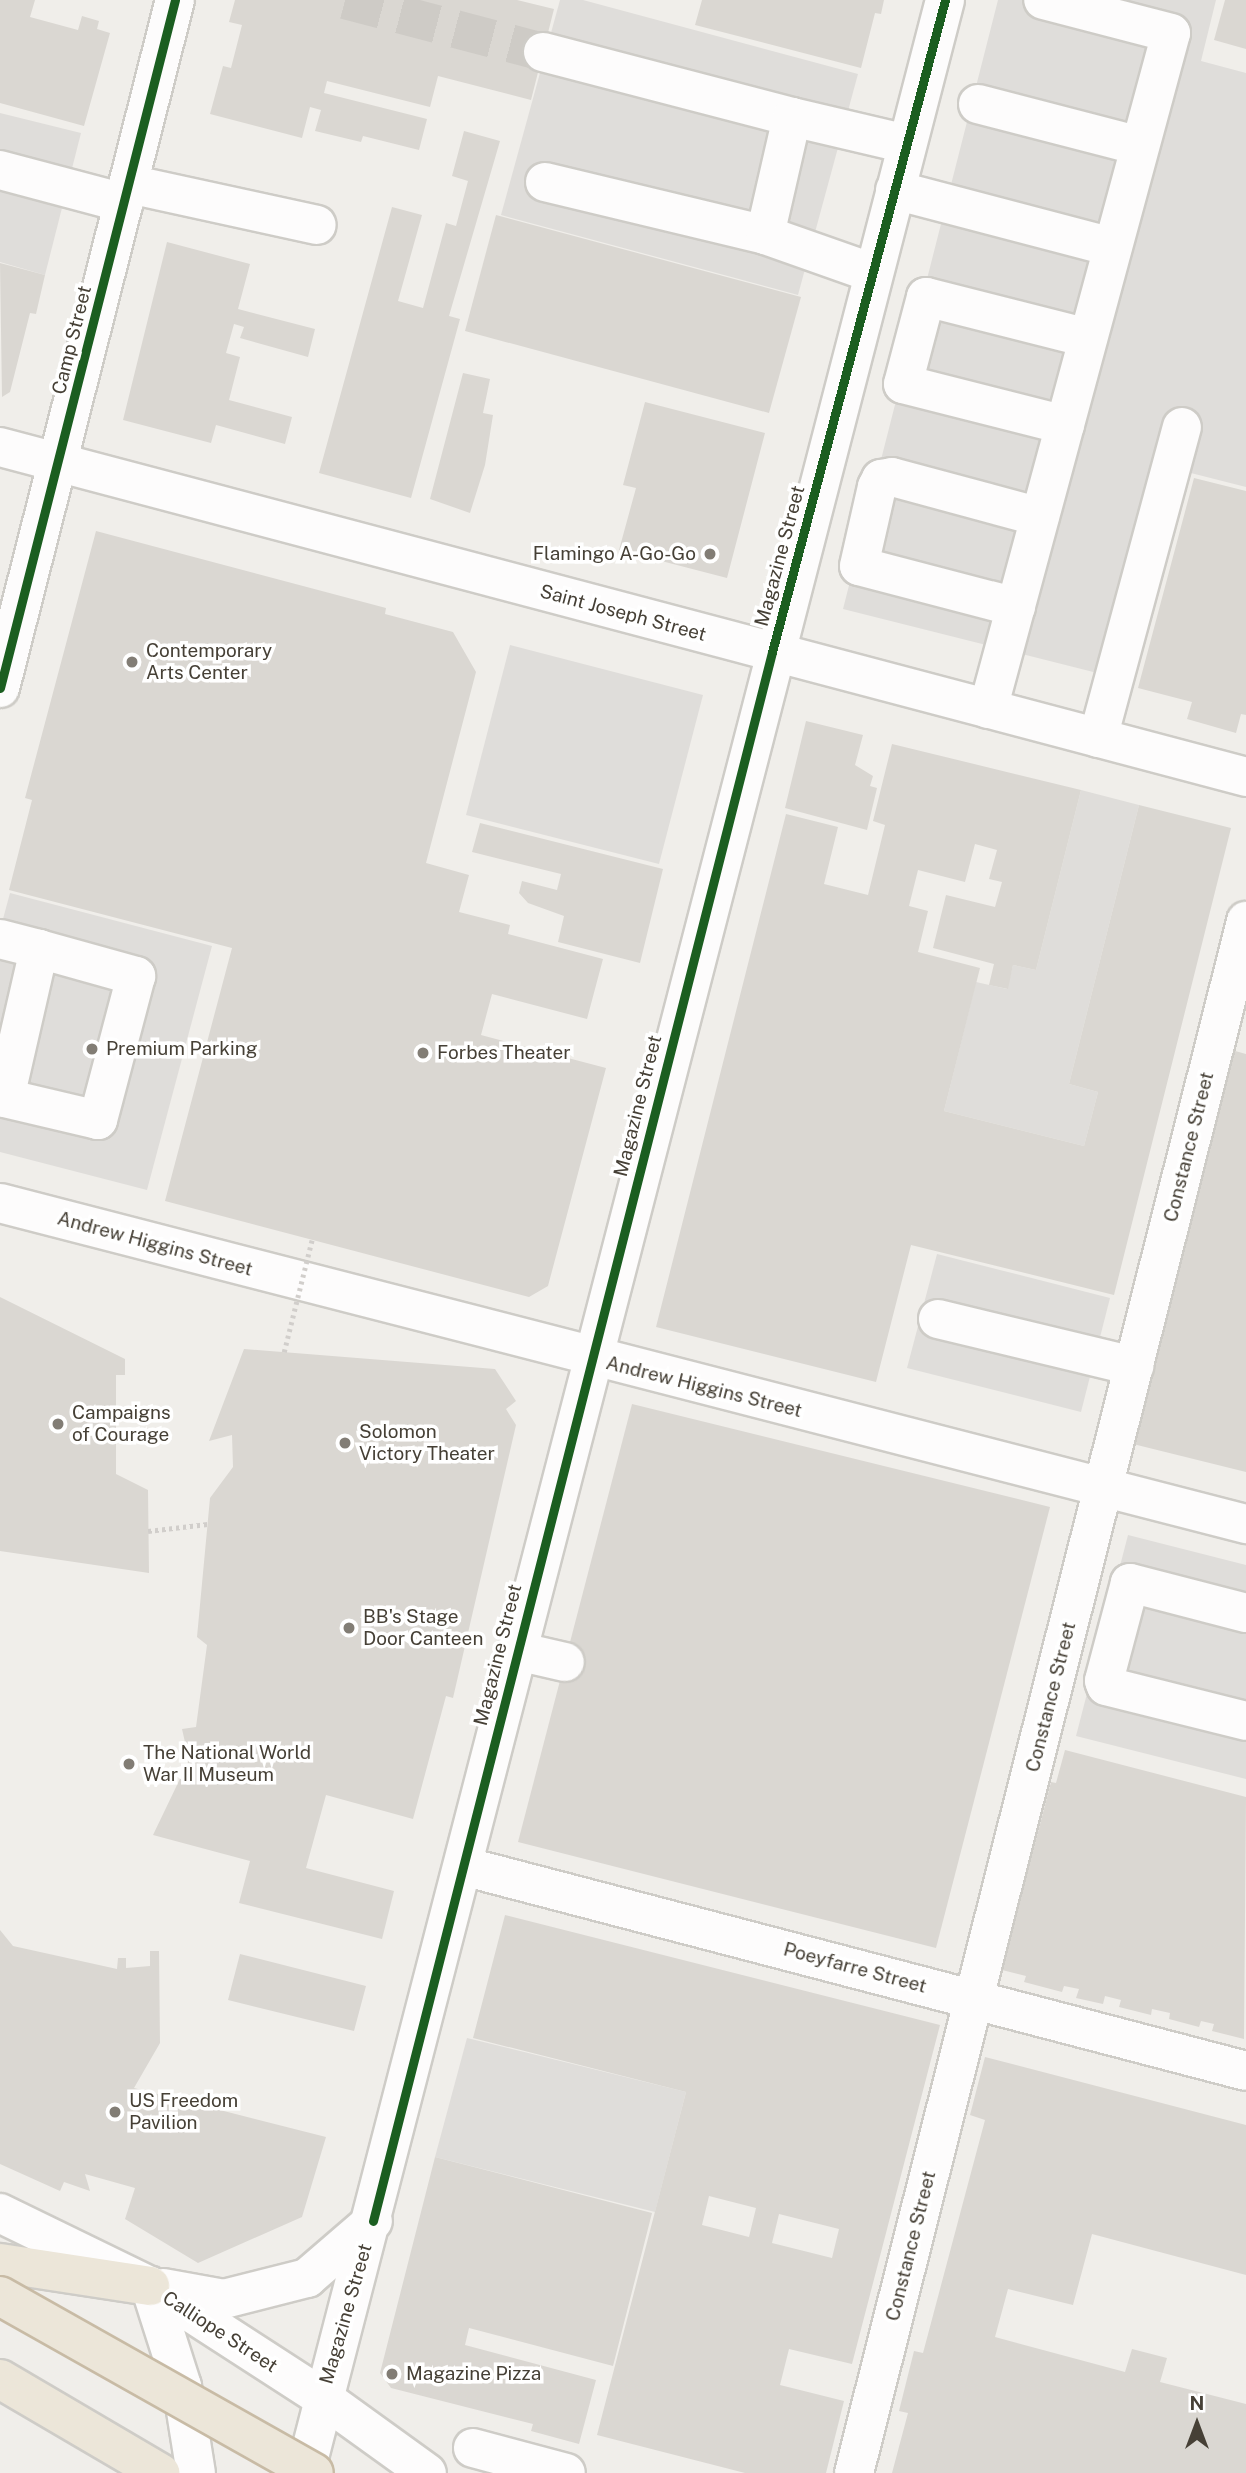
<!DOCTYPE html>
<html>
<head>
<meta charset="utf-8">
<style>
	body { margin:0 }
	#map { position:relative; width:1246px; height:2473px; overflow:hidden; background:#f0eeea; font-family:"Public Sans",sans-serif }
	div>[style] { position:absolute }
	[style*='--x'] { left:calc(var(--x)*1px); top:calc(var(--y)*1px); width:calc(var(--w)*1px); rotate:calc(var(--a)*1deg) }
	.parking>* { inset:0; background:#dfddda }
	.building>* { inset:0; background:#dad7d2 }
	.minor-tunnel>* { height:38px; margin-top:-19px; transform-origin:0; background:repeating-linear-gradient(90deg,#cecbc6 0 38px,transparent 0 57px) }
	.path>* { height:4.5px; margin-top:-2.25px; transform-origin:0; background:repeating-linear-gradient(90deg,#d1cecb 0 3.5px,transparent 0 7px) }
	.roads { filter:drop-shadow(2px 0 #ceccc7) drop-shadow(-2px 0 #ceccc7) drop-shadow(0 2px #ceccc7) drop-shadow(0 -2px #ceccc7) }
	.minor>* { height:38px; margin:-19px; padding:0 19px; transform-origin:19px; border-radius:19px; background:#fdfcfc }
	.highway>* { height:38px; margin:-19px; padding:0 19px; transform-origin:19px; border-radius:19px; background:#ece6d9 }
	.path-bridge>* { height:4.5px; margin-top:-2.25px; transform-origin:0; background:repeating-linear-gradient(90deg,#d1cecb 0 3.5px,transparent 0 7px) }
	.bridges { filter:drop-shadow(2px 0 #c8bba5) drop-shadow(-2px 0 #c8bba5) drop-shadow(0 2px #c8bba5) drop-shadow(0 -2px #c8bba5) }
	.highway-bridge>* { height:38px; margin:-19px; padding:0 19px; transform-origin:19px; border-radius:19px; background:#ece6d9 }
	.cycleway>* { height:9px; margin:-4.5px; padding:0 4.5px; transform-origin:4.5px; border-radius:4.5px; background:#1b5e20 }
	.dots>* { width:19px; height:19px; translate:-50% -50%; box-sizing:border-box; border:4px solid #fff; border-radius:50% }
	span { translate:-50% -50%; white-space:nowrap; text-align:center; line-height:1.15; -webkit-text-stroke:7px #fff; paint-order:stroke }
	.street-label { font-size:19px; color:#464036 }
	.poi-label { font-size:19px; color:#464036 }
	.right { translate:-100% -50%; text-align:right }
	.left { translate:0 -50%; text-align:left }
	.north { position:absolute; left:1162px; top:2389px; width:70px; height:70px; -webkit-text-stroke:5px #fff; paint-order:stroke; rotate:0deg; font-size:19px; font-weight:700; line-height:28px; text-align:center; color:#464036 }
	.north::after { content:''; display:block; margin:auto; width:24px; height:32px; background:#464036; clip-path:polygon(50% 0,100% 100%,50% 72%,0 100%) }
</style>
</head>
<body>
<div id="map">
	<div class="parking">
		<i style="clip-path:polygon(560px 0,583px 0,858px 74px,798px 295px,501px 215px)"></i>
		<i style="clip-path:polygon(998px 0,1216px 0,1201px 61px,1246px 73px,1246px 487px,1183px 471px,1129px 681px,843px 609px)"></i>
		<i style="clip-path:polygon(0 113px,81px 133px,45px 275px,0 262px)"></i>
		<i style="clip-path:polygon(510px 645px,703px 695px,659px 864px,466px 815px)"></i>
		<i style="clip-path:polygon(1081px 790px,1139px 805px,1069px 1084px,1098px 1092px,1084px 1146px,944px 1111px,976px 982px,1007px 989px,1013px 965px,1036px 970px)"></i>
		<i style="clip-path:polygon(10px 893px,212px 946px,147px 1190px,0 1152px,0 930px)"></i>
		<i style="clip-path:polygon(937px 1254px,1110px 1298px,1081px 1412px,907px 1368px)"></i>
		<i style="clip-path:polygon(1128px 1535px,1246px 1565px,1246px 1779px,1076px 1736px)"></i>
		<i style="clip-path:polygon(467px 2038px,686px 2092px,655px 2212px,435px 2157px)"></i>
	</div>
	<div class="building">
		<i style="clip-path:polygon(0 0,35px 0,30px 17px,78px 30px,82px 16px,99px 21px,97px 29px,110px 33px,84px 126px,0 103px)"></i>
		<i style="clip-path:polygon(235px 0,517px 0,554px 9px,531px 100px,438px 76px,430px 107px,327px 81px,324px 93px,427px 119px,419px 150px,363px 136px,361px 142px,315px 131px,321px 110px,310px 107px,302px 138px,210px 114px,223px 66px,231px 68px,242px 25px,229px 22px)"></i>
		<i style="clip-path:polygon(702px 0,884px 0,881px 14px,875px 13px,861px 68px,695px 25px)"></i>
		<i style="clip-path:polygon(1225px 0,1246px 0,1246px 49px,1214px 40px)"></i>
		<i style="clip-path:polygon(464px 131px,500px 141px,449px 316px,460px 319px,411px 498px,319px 473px,392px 207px,422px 215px,398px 301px,423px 308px,446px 223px,456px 226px,468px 181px,452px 176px)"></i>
		<i style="clip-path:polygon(496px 215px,801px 297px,769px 413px,465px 331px)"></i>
		<i style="clip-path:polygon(167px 242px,250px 264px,238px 309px,315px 329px,308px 357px,240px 338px,244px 327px,234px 324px,226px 353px,240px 357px,229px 400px,292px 417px,285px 444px,216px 425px,211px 443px,123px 420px)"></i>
		<i style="clip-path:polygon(0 263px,45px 275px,36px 314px,30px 313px,10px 392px,2px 397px)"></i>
		<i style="clip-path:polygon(463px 373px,490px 379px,483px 413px,493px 415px,485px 465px,470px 513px,430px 499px)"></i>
		<i style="clip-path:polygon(645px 402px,765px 433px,727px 578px,619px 550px,636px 488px,623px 485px)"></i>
		<i style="clip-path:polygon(1194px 478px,1246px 491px,1246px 715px,1241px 714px,1236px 733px,1187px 719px,1192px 702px,1138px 688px)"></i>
		<i style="clip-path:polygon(96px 531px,386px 608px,385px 614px,453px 632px,476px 672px,426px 863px,469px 875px,459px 912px,510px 925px,508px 934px,603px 959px,587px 1019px,492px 994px,481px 1035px,606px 1068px,548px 1286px,529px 1297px,165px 1201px,232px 948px,9px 890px,32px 800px,25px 798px)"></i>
		<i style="clip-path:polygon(806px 721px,863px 735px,855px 765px,873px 776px,870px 786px,877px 788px,867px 830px,785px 808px)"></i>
		<i style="clip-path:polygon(892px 744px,1081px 790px,1036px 970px,1013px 965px,1008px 989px,989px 985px,994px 964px,933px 948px,946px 895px,995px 907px,1002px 882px,989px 879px,997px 850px,975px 844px,965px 882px,918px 870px,909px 906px,928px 911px,918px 952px,980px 968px,944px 1111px,1084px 1146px,1098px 1092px,1069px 1084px,1139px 805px,1231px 828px,1114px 1295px,911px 1245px,876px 1382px,656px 1327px,786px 814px,838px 827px,824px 884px,868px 895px,885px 825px,873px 821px)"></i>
		<i style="clip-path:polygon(480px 823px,663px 869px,640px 963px,558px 942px,564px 916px,528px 903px,519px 893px,522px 881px,557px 890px,561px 874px,472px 852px)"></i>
		<i style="clip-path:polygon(1228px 1049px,1246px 1054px,1246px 1472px,1129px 1443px)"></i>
		<i style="clip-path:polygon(0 1297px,125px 1359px,125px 1375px,116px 1375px,116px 1474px,148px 1490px,149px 1573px,0 1551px)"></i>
		<i style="clip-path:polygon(244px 1349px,495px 1369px,516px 1401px,506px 1409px,516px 1425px,453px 1698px,446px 1696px,413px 1819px,326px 1795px,306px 1868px,394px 1891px,382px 1939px,239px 1903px,250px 1861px,153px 1835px,189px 1760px,182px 1729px,196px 1727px,207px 1645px,197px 1637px,210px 1498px,233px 1467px,232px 1435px,209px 1441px)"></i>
		<i style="clip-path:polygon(632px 1404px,1050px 1507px,936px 1948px,518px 1842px)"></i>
		<i style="clip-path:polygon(1065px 1750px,1246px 1797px,1244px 2039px,1212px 2031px,1214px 2024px,1201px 2021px,1199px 2027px,1169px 2019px,1170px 2013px,1152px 2009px,1151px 2015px,1119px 2007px,1121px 2000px,1105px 1996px,1103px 2004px,1076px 1998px,1079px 1989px,1064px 1986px,1062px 1992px,1024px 1982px,1026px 1976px,1002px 1970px,1051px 1782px,1056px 1783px)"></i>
		<i style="clip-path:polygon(evenodd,505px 1915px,940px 2025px,852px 2364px,789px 2349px,780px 2385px,844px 2401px,826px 2473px,745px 2473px,597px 2435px,686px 2092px,473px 2038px,505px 1915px,709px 2196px,756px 2208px,749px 2237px,702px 2225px,709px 2196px,505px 1915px,779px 2214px,839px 2229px,832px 2258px,772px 2243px,779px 2214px)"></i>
		<i style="clip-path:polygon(0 1930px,13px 1946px,117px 1969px,118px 1958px,126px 1958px,126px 1968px,150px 1966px,150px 1951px,159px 1951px,160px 2043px,134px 2088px,326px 2137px,302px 2217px,198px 2263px,125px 2219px,135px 2188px,85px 2174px,90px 2191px,64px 2182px,60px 2191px,0 2164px)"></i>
		<i style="clip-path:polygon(240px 1954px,366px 1986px,354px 2031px,228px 2000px)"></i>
		<i style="clip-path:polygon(985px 2057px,1246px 2125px,1246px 2275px,1092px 2234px,1073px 2305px,1008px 2289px,995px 2337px,1125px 2372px,1132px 2349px,1167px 2358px,1160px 2382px,1246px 2404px,1246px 2473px,892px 2473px,908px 2413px,899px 2411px,914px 2351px,923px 2353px,985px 2120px,970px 2115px)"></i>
		<i style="clip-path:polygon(435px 2157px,652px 2213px,613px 2366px,469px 2328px,465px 2345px,596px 2380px,579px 2444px,531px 2431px,533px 2424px,391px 2388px,380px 2373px)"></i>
	</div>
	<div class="minor-tunnel">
		<i style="--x:345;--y:0;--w:205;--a:14.7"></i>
	</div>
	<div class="path">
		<i style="--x:148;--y:1531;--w:60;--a:-6.7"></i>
	</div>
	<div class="roads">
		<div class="minor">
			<i style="--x:543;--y:52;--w:257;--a:14.6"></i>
			<i style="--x:978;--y:104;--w:167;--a:14.5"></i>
			<i style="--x:0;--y:170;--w:128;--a:14.9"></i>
			<i style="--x:545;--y:182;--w:226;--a:13.5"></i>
			<i style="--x:129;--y:184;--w:192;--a:12.3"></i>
			<i style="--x:895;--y:190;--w:225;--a:14.7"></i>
			<i style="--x:873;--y:273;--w:114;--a:-160.6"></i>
			<i style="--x:765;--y:235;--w:121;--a:-77.1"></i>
			<i style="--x:792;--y:117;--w:118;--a:13.2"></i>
			<i style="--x:1065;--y:425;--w:167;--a:-165.8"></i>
			<i style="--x:903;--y:384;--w:90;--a:-75.2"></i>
			<i style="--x:926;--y:297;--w:167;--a:14.2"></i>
			<i style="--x:0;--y:447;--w:1289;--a:14.83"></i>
			<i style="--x:1016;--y:607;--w:162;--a:-165.4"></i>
			<i style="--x:859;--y:566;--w:81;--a:-77.2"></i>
			<i style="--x:877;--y:487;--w:9;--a:-63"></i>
			<i style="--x:881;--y:479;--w:11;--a:-10"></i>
			<i style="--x:892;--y:477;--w:153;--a:15.1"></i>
			<i style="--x:0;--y:688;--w:710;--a:-75.73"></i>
			<i style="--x:988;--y:709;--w:700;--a:-74.85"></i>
			<i style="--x:1171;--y:33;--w:132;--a:-165.5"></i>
			<i style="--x:1098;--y:738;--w:322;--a:-74.9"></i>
			<i style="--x:0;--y:939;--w:40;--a:14.4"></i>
			<i style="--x:39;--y:949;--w:101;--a:15.6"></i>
			<i style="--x:136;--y:976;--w:149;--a:104.8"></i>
			<i style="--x:98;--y:1120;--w:96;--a:-166.7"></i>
			<i style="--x:5;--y:1098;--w:153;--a:-77.1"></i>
			<i style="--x:0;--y:1203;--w:1287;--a:14.45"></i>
			<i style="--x:938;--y:1319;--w:202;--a:13.5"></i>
			<i style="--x:1246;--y:1613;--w:120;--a:-165.5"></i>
			<i style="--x:1130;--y:1583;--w:101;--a:104.9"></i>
			<i style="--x:1104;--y:1681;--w:5;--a:68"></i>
			<i style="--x:1106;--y:1686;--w:144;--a:14"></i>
			<i style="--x:517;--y:1651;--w:49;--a:12.9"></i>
			<i style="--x:463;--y:1866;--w:809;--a:14.67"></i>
			<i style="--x:0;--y:2213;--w:167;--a:26"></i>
			<i style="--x:150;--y:2286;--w:206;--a:32.9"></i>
			<i style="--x:323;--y:2398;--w:128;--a:35.8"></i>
			<i style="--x:150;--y:2286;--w:105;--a:72.3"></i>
			<i style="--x:182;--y:2386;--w:88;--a:80.9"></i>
			<i style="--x:163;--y:2288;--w:62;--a:10.2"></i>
			<i style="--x:224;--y:2299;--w:86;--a:-14.2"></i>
			<i style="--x:307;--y:2278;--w:87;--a:-40.8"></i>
			<i style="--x:473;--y:2448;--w:96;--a:15"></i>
			<i style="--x:305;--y:2473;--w:2554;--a:-75.49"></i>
			<i style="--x:854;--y:2473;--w:1601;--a:-75.82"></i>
		</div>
		<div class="highway">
			<i style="--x:0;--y:2263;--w:152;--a:8.7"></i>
			<i style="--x:0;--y:2379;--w:186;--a:30.4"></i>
		</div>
	</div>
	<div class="path-bridge">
		<i style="--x:284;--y:1352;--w:115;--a:-76"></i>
	</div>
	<div class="bridges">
		<div class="highway-bridge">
			<i style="--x:0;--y:2296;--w:360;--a:29.4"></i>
		</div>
	</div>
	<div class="cycleway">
		<i style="--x:0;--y:688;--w:710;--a:-75.73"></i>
		<i style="--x:373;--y:2221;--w:1619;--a:-75.73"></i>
		<i style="--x:772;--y:652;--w:675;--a:-75.14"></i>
	</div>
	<div class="dots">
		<i style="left:710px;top:554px;background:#827d75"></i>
		<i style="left:132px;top:662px;background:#827d75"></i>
		<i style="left:92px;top:1049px;background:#827d75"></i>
		<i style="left:423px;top:1053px;background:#827d75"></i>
		<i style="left:58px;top:1424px;background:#827d75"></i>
		<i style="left:345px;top:1443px;background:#827d75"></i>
		<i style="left:349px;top:1628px;background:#827d75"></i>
		<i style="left:129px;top:1764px;background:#827d75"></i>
		<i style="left:115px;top:2112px;background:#827d75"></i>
		<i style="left:392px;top:2374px;background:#827d75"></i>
	</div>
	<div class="street-label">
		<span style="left:72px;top:340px;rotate:-76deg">Camp Street</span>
		<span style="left:780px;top:556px;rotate:-75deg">Magazine Street</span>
		<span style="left:623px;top:613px;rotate:15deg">Saint Joseph Street</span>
		<span style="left:638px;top:1106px;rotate:-76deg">Magazine Street</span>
		<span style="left:1189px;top:1147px;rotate:-76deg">Constance Street</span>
		<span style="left:155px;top:1244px;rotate:15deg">Andrew Higgins Street</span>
		<span style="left:704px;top:1387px;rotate:14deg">Andrew Higgins Street</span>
		<span style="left:498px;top:1655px;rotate:-76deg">Magazine Street</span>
		<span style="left:1051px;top:1697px;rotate:-76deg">Constance Street</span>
		<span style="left:855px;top:1968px;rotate:15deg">Poeyfarre Street</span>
		<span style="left:911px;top:2246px;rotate:-76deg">Constance Street</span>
		<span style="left:346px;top:2314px;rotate:-74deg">Magazine Street</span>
		<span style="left:220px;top:2332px;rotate:33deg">Calliope Street</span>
	</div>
	<div class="poi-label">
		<span class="right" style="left:696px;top:554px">Flamingo A-Go-Go</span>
		<span class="left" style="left:146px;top:662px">Contemporary<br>Arts Center</span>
		<span class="left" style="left:106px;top:1049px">Premium Parking</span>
		<span class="left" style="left:437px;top:1053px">Forbes Theater</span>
		<span class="left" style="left:72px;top:1424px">Campaigns<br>of Courage</span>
		<span class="left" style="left:359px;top:1443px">Solomon<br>Victory Theater</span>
		<span class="left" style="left:363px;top:1628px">BB's Stage<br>Door Canteen</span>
		<span class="left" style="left:143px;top:1764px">The National World<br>War II Museum</span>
		<span class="left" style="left:129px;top:2112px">US Freedom<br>Pavilion</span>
		<span class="left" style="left:406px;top:2374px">Magazine Pizza</span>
	</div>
	<div class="north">N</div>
</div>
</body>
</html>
